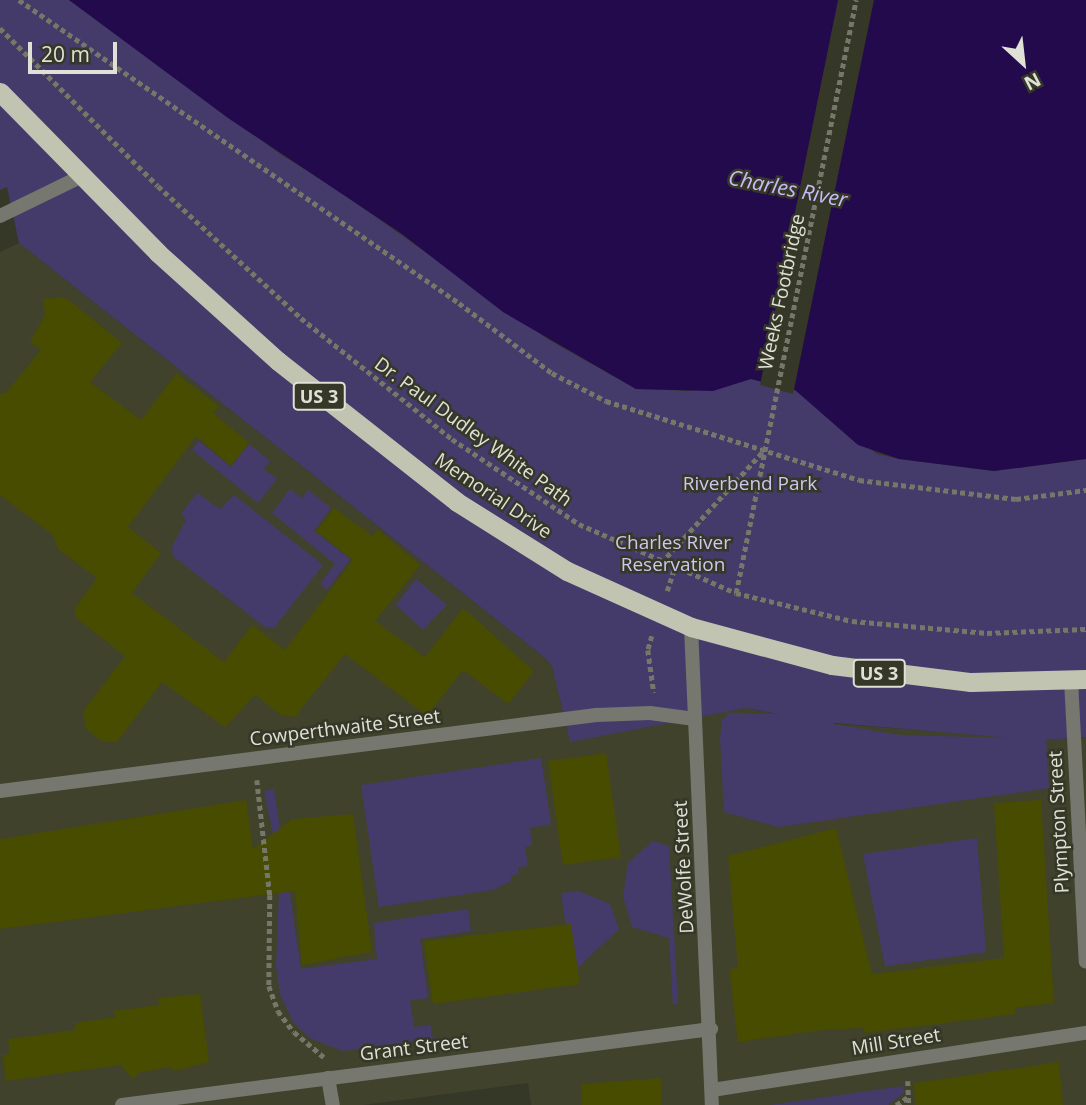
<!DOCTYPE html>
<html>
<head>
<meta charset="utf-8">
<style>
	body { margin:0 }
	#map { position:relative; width:1086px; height:1105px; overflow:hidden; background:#353727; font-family:"Open Sans",sans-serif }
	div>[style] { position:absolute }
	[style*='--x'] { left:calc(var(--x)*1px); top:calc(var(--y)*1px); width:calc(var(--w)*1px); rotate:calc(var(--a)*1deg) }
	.built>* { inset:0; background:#40422c }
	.green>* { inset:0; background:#453b6b }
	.water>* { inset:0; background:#230a4d }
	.pier>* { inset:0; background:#353727 }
	.building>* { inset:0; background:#484c00 }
	.path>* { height:4.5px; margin-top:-2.25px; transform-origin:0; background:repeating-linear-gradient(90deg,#757769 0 5px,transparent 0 8.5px) }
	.minor>* { height:14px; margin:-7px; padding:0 7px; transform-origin:7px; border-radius:7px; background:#76776f }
	.tertiary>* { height:14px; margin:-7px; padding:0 7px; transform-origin:7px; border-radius:7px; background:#76776f }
	.trunk>* { height:19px; margin:-9.5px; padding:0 9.5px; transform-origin:9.5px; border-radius:9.5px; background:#c2c4b2 }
	span { translate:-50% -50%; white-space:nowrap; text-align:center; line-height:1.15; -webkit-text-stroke:5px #353727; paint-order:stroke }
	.shield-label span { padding:2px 5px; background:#353727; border:2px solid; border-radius:5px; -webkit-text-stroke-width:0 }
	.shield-label { font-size:18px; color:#dfe0d6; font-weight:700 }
	.street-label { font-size:19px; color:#dfe0d6 }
	.park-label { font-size:19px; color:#cdc7ef }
	.water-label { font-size:21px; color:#c7bcf8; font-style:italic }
	.north { position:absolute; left:988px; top:28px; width:70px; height:70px; -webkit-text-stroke:5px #353727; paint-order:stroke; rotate:153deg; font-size:19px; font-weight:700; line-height:28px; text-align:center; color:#dfe0d6 }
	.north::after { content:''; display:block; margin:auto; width:24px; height:32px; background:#dfe0d6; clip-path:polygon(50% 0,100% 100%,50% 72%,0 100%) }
	.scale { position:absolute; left:28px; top:42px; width:89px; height:32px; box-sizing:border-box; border:4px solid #dfe0d6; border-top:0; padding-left:9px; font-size:21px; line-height:24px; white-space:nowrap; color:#dfe0d6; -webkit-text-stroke:5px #353727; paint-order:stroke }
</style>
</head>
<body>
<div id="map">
	<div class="built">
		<i style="clip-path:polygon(19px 243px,544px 657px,552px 666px,570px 741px,746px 708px,825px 723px,1046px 740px,1086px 737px,1086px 1105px,531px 1105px,528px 1083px,364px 1105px,0 1105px,0 252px)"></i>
	</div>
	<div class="green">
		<i style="clip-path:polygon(evenodd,0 0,69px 0,280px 154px,335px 188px,549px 340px,636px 389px,691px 391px,751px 379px,795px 390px,877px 454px,899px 459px,994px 471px,1086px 459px,1086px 737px,1046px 740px,1049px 788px,779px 827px,724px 812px,720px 737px,722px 720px,730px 713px,779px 714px,746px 708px,570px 742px,552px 666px,544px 657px,19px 243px,7px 187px,0 190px,0 0,833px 724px,834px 723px,1012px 738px,900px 735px,833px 724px)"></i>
		<i style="clip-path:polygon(199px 441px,231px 467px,249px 444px,270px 461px,264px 469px,277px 479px,258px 503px,192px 450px)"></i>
		<i style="clip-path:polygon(290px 489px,302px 498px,308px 490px,331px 508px,314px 531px,350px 559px,327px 590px,320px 584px,335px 564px,272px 513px)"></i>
		<i style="clip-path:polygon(197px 493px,220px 509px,234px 495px,323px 565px,274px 628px,265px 627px,173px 556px,172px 547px,186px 520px,181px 514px)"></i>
		<i style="clip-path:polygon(416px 579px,447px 605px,423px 630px,396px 605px)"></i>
		<i style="clip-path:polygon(541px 758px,551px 824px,530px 828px,532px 845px,525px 847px,528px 866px,518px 867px,519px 874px,511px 875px,511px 881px,493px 890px,379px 907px,361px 785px)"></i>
		<i style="clip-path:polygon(274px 789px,301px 969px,377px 959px,374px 923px,468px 909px,471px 931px,420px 939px,428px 998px,410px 1000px,414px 1027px,431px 1025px,433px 1039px,343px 1051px,310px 1038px,293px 1022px,280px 994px,276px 967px,280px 866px,264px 791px)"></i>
		<i style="clip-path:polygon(977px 838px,986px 952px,885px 966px,863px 854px)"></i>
		<i style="clip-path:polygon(653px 841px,669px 846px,678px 1004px,673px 1005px,669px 938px,632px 927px,623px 896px,628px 863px)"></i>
		<i style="clip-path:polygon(579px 891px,610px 904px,619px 929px,573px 972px,561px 893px)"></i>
		<i style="clip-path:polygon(903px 1086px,904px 1093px,888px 1105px,770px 1105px)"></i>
	</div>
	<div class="water">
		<i style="clip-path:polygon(69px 0,1086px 0,1086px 459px,994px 471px,899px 459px,858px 445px,795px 390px,751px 379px,713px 391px,636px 389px,503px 312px,402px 234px,228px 118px)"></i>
	</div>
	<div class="pier">
		<i style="clip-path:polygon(838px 0,874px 0,793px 394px,760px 385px)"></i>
	</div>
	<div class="building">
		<i style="clip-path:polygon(65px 297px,122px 343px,90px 382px,141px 420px,176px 374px,219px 406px,213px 413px,249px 443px,231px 466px,196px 436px,128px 527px,161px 553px,132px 593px,224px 662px,252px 625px,285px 650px,353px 560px,316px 531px,334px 508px,373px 536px,378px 530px,420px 565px,375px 621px,425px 657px,463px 608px,534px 671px,508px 704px,463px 670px,427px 716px,345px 654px,295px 717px,281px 715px,255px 695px,225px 727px,162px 682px,117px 742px,103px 742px,85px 728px,84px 710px,125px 656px,75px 617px,75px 608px,97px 578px,58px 549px,53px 535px,0 495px,0 394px,6px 393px,41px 350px,30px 342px,45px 315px,43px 299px)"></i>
		<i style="clip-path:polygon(606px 753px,621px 857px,563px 865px,548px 761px)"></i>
		<i style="clip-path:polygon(246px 800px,253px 849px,292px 819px,353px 814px,372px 952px,302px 965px,295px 891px,0 929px,0 839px)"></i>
		<i style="clip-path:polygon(1041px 800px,1054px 1003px,1015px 1008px,1016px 1014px,865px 1033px,863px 1028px,823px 1030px,738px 1042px,729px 969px,738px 968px,728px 856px,836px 828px,872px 974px,1004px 958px,994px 803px)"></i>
		<i style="clip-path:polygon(571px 924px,580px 984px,433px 1004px,424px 941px)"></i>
		<i style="clip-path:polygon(200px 994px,209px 1062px,175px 1071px,170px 1067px,141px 1072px,133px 1079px,121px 1065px,6px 1081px,3px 1055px,10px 1054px,8px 1039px,75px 1030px,75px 1023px,115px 1017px,114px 1011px,159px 1005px,158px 998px)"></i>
		<i style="clip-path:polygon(1059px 1062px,1063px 1105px,915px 1105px,914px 1083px)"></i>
		<i style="clip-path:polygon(661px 1078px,661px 1105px,582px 1105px,581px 1084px)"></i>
	</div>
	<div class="path">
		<i style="--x:19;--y:0;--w:534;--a:34.55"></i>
		<i style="--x:459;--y:303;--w:116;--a:37"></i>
		<i style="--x:552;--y:373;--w:61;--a:27.4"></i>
		<i style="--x:606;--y:401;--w:265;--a:17.3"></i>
		<i style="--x:859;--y:480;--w:158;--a:6.9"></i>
		<i style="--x:1016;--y:499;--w:71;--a:-7.3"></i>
		<i style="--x:0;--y:28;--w:223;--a:45"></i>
		<i style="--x:158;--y:186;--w:195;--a:42.7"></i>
		<i style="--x:301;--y:318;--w:193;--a:38.7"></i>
		<i style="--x:452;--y:439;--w:153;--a:33.8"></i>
		<i style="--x:579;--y:524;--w:171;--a:23.7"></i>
		<i style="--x:736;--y:593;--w:119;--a:13.6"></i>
		<i style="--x:852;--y:621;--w:136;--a:5.1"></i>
		<i style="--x:987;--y:633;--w:99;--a:-2.3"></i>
		<i style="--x:661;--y:563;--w:154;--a:-47.6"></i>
		<i style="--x:667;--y:591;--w:23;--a:-72"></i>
		<i style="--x:736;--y:593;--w:605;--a:-78.56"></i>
		<i style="--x:652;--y:636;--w:15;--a:106"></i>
		<i style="--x:648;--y:650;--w:43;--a:82.1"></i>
		<i style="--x:257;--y:780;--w:116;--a:83.6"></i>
		<i style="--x:270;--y:895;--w:91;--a:90.6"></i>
		<i style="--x:269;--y:986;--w:27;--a:70"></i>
		<i style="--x:278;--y:1011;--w:26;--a:53"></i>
		<i style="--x:294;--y:1032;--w:39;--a:40"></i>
		<i style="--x:908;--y:1081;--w:24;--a:88"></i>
		<i style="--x:896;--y:1105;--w:14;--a:-34"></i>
	</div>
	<div class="minor">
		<i style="--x:0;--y:216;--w:91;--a:-26"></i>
		<i style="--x:0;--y:791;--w:601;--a:-7.27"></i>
		<i style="--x:596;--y:715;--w:54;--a:-2.1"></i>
		<i style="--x:650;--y:713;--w:45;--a:7.6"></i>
		<i style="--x:328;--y:1078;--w:27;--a:80"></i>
		<i style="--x:712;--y:1090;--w:378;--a:-8.7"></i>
		<i style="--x:122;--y:1105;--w:594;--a:-7.35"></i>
	</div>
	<div class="tertiary">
		<i style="--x:691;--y:627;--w:478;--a:87.5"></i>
		<i style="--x:1071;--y:680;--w:282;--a:87"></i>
	</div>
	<div class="trunk">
		<i style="--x:0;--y:92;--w:226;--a:45.5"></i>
		<i style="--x:158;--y:253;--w:161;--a:42"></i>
		<i style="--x:278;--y:361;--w:228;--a:38.2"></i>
		<i style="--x:457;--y:502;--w:130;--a:32.1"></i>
		<i style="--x:567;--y:571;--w:136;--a:24.3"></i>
		<i style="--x:691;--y:627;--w:146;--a:15.1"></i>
		<i style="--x:832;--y:665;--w:140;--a:7"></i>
		<i style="--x:971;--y:682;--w:115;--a:-1.5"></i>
	</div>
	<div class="shield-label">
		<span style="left:319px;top:396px">US 3</span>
		<span style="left:879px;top:673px">US 3</span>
	</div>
	<div class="street-label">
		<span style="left:782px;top:292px;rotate:-78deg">Weeks Footbridge</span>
		<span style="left:473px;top:432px;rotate:36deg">Dr. Paul Dudley White Path</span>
		<span style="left:493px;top:496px;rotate:34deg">Memorial Drive</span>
		<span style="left:345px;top:728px;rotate:-7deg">Cowperthwaite Street</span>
		<span style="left:1059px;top:822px;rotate:-93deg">Plympton Street</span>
		<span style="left:684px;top:867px;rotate:-93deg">DeWolfe Street</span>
		<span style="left:896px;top:1042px;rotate:-9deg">Mill Street</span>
		<span style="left:414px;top:1048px;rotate:-7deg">Grant Street</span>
	</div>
	<div class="park-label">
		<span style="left:750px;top:484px">Riverbend Park</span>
		<span style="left:673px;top:554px">Charles River<br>Reservation</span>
	</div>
	<div class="water-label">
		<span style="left:788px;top:188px;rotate:11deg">Charles River</span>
	</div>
	<div class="north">N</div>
	<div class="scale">20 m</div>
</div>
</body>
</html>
